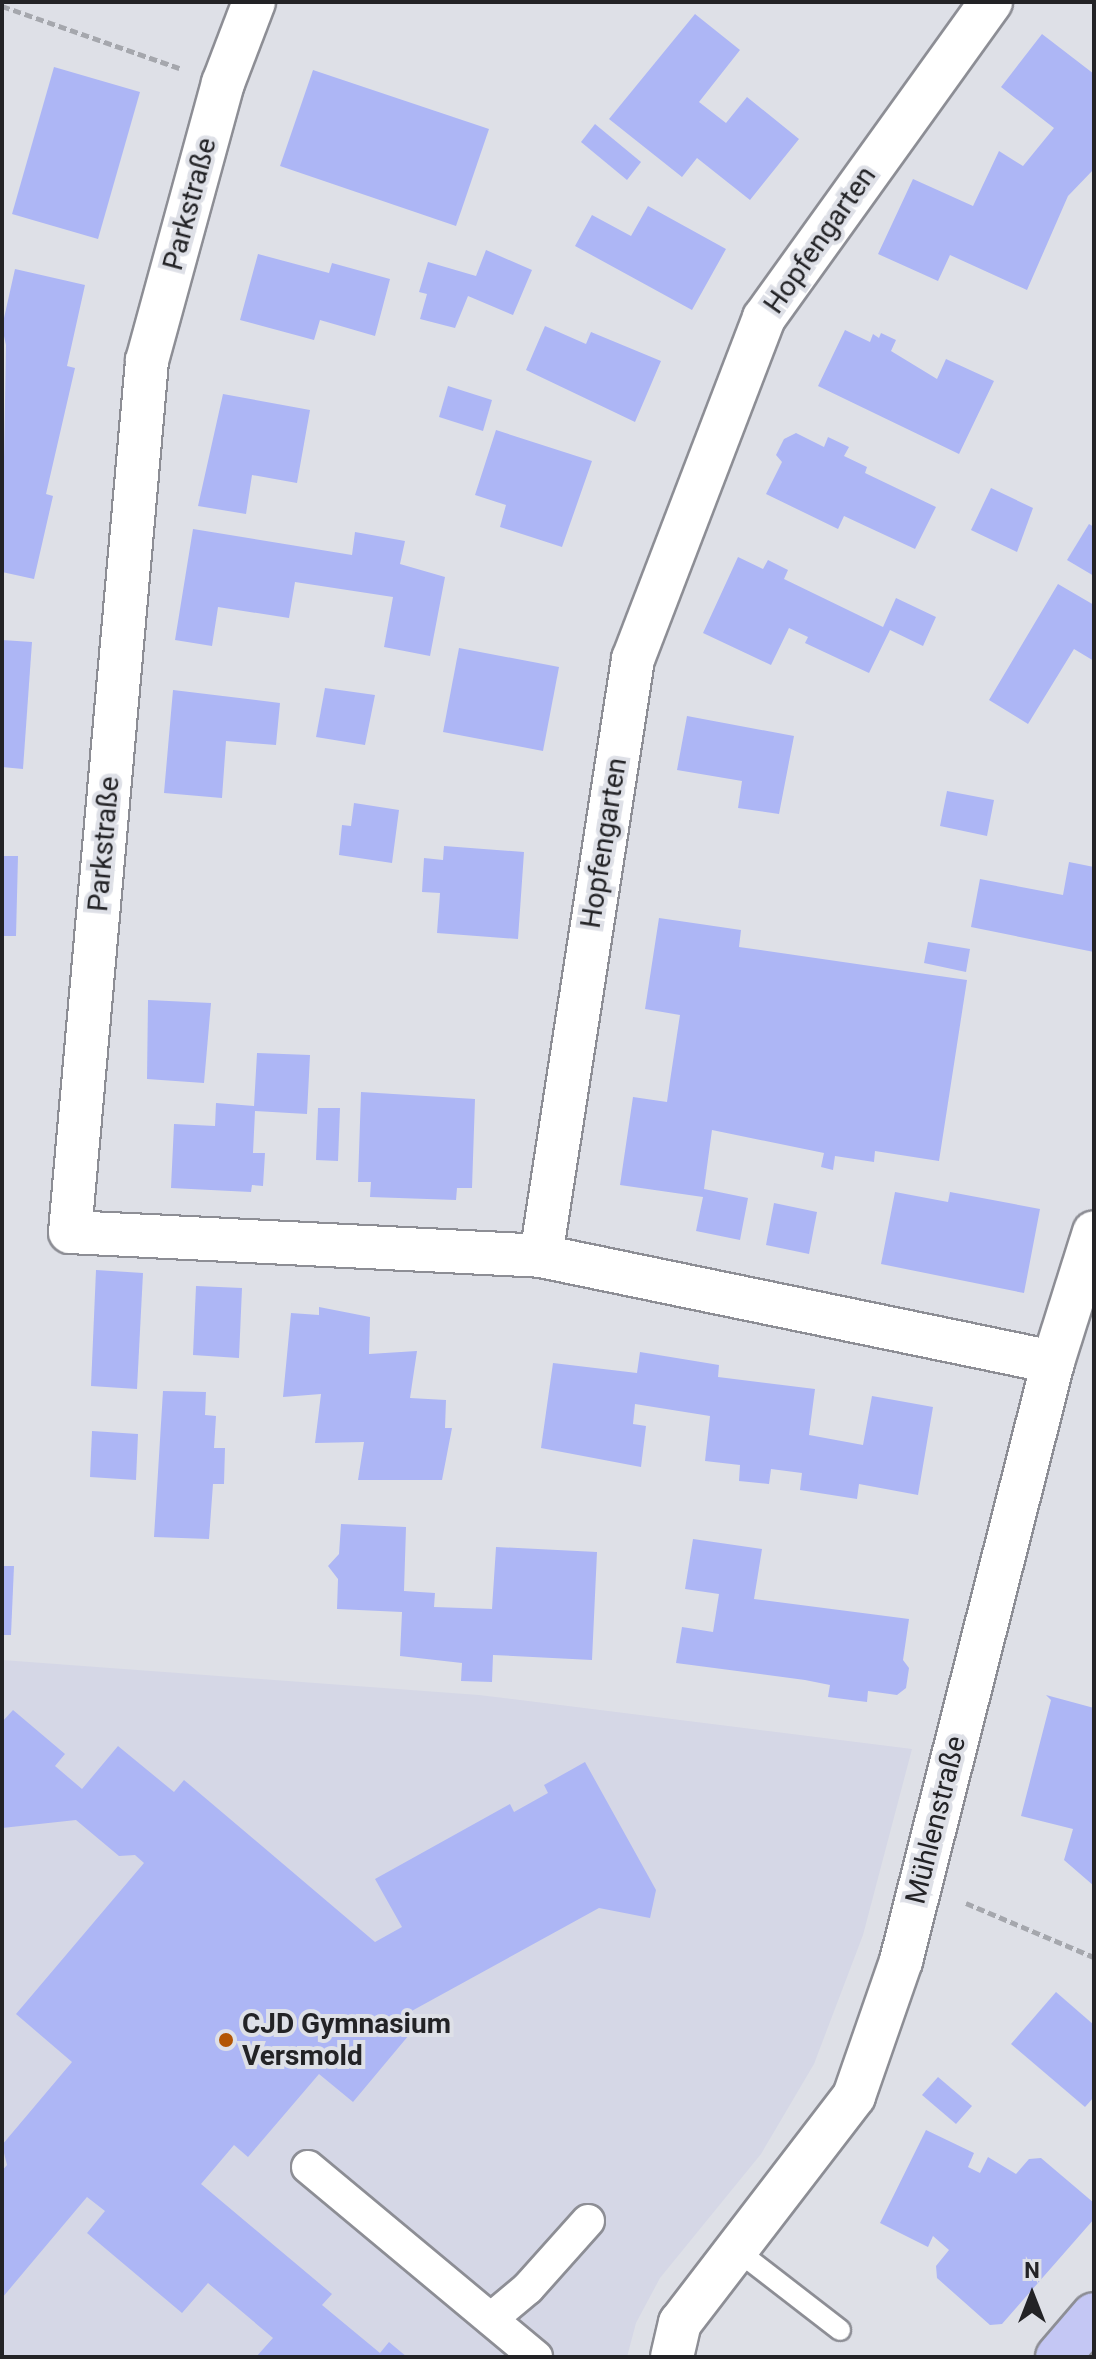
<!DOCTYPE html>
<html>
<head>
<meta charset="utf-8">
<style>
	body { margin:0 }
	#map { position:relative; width:1096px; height:2359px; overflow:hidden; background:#dee0e7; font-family:Roboto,sans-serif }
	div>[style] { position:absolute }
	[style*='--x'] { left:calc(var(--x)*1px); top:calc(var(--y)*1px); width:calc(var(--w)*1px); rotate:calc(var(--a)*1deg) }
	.built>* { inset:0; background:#d5d7e6 }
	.building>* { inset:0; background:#adb6f5 }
	.path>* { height:5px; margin-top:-2.5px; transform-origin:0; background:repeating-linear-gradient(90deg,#a5a7ad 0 8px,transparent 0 12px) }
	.roads { filter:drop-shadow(2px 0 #8d8e95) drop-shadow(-2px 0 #8d8e95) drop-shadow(0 2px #8d8e95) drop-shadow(0 -2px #8d8e95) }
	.service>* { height:20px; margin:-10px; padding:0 10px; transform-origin:10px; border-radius:10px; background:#fff }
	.pedestrian>* { height:32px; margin:-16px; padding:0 16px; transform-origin:16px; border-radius:16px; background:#fff }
	.minor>* { height:42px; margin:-21px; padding:0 21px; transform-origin:21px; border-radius:21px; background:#fff }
	.primary>* { height:44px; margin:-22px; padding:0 22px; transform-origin:22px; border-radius:22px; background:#c4c7f4 }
	.dots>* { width:22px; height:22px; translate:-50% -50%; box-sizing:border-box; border:4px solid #dee0e7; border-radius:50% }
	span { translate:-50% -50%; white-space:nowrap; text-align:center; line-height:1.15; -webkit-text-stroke:8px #dee0e7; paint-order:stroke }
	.street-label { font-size:28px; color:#232326 }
	.poi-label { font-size:28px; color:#232326; font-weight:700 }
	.left { translate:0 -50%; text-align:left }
	.frame { position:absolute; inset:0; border:4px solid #232326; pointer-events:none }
	.north { position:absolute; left:992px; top:2255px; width:80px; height:80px; -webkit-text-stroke:6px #dee0e7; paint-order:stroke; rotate:0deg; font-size:22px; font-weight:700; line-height:32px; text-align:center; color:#232326 }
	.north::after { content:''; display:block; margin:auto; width:28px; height:36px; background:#232326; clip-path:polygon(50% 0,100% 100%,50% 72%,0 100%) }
</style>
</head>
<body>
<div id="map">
	<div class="built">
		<i style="clip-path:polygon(2px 1660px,479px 1695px,912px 1749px,863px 1935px,814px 2064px,761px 2154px,660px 2278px,636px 2323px,627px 2357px,2px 2357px)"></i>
	</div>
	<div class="building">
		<i style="clip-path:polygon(695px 14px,740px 50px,699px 102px,726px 123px,747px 97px,799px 139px,750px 200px,697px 158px,682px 177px,609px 119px)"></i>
		<i style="clip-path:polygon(1042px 34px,1094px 74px,1094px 169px,1068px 196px,1027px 290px,950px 255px,938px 281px,878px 254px,913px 179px,973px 206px,999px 151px,1023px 166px,1054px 128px,1001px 87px)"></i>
		<i style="clip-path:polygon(54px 67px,140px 92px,98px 239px,12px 214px)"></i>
		<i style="clip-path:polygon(313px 70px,489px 129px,456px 226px,280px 166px)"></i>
		<i style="clip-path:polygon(595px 124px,641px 162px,627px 180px,581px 142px)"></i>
		<i style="clip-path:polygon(648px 206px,726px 249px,692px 310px,575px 246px,592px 215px,631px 236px)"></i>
		<i style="clip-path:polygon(486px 250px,532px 270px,513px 315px,468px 296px,455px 328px,420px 319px,427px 294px,419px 292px,428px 262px,476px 276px)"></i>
		<i style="clip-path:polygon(258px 254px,329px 273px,332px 263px,390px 279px,375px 336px,320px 320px,314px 340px,240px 320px)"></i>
		<i style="clip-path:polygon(15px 269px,85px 285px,67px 366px,75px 368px,46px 494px,53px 496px,34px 579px,2px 572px,6px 345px,2px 327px)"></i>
		<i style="clip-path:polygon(545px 326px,586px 344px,591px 332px,661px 361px,635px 422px,526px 370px)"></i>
		<i style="clip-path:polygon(845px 330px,870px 342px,873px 334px,879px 338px,881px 333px,896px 340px,891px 351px,937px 379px,946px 359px,994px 381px,959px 454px,818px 386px)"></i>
		<i style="clip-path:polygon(448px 386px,492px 400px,483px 431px,439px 417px)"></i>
		<i style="clip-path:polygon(223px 394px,310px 410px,297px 483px,252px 475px,246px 514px,198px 506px)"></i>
		<i style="clip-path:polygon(496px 430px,592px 461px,562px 547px,500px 527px,506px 505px,475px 495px)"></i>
		<i style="clip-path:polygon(796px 433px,824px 447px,828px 437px,849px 447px,844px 456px,867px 467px,865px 473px,936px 507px,915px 549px,844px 516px,838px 529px,766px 494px,782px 462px,776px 455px,784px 439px)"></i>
		<i style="clip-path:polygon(991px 488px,1033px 508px,1017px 552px,971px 530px)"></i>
		<i style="clip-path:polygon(1089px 524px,1094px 527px,1094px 576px,1067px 560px)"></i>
		<i style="clip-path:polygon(193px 529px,352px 555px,355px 532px,405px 541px,400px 564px,445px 577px,430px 656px,384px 647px,393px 597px,295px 582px,289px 618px,218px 607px,212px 646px,175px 640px)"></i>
		<i style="clip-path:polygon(738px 557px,763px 569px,768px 560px,788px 570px,784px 579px,883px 627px,896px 598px,936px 617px,923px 646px,890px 630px,869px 673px,805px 643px,808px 637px,789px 628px,771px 665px,703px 633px)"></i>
		<i style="clip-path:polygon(1058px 584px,1094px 605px,1094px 661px,1074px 649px,1028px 724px,989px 700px)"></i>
		<i style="clip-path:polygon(2px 640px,32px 642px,23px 769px,2px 767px)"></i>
		<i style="clip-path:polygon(459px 648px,559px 667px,543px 751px,443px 732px)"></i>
		<i style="clip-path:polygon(325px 688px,375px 695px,365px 745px,316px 737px)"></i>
		<i style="clip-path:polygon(173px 690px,280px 703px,276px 745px,226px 741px,222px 798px,164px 793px)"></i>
		<i style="clip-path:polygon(687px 716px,794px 736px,779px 814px,738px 808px,742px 781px,677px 770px)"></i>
		<i style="clip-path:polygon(947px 791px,994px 800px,987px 836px,940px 826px)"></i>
		<i style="clip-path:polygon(354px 803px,399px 810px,392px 863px,339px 855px,342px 825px,351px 826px)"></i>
		<i style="clip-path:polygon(444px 846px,524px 852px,518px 939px,437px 933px,440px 893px,422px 892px,424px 858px,443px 860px)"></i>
		<i style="clip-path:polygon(2px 856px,18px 856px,16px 936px,2px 936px)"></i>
		<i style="clip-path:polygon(1069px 862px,1094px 867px,1094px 952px,971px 927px,980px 879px,1063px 895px)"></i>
		<i style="clip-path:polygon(659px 918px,741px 930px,739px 947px,967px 980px,939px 1161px,875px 1151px,874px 1162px,835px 1156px,833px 1170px,821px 1167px,824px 1153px,712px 1130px,704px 1189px,748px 1198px,740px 1240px,696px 1231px,703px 1197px,620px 1185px,633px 1097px,667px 1102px,670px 1081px,680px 1015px,645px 1009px)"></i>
		<i style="clip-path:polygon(928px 942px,970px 949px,966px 972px,924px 963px)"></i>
		<i style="clip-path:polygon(148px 1000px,211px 1003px,204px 1083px,147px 1079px)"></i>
		<i style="clip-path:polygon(257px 1053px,310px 1055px,307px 1114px,255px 1111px,253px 1153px,265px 1153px,263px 1186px,252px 1185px,251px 1192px,171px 1188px,174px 1124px,215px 1126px,216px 1103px,254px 1106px)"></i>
		<i style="clip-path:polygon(361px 1092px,475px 1099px,472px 1188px,457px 1188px,456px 1200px,370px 1197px,371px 1182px,358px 1182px)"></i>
		<i style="clip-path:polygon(318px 1108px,340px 1108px,338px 1161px,316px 1160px)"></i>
		<i style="clip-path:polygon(895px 1192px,948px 1202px,950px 1192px,1040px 1209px,1024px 1293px,881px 1264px)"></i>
		<i style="clip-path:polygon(774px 1203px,817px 1212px,809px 1254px,766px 1245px)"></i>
		<i style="clip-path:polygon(96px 1270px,143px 1273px,137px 1389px,91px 1386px)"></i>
		<i style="clip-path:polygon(196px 1286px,242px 1288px,239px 1358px,193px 1355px)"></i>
		<i style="clip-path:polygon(319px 1307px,370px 1317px,369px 1354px,417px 1351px,410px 1398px,446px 1400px,445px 1428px,452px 1428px,442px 1480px,358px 1480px,364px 1442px,315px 1443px,321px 1394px,283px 1397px,291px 1313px,319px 1315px)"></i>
		<i style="clip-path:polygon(640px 1352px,719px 1365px,718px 1377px,815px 1389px,809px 1435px,863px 1445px,872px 1396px,933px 1407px,918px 1495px,859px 1484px,857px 1499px,800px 1490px,802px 1473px,771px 1469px,769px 1484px,739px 1481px,740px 1465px,705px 1461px,710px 1416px,635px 1404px,633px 1424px,646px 1426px,641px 1467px,541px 1448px,553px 1363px,637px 1373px)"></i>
		<i style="clip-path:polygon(163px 1391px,206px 1392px,205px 1415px,216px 1416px,214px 1448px,225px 1448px,224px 1484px,213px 1484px,209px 1539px,154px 1537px)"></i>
		<i style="clip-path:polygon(92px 1431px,138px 1434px,136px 1480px,90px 1477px)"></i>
		<i style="clip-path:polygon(341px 1524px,406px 1527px,404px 1591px,435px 1593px,434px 1607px,492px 1609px,496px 1547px,597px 1552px,592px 1660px,493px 1655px,492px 1682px,461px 1681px,462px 1663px,400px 1656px,402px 1612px,337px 1609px,338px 1579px,328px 1566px,339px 1554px)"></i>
		<i style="clip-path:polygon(693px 1539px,762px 1549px,754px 1599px,909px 1619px,903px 1660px,909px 1668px,906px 1688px,897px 1695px,868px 1691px,867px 1702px,828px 1697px,830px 1685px,805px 1680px,676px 1663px,682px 1627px,713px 1632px,719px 1594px,685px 1589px)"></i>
		<i style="clip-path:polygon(2px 1566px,14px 1566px,11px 1635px,2px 1635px)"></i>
		<i style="clip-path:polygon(1046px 1695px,1094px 1708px,1094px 1886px,1064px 1860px,1073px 1829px,1021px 1816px,1051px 1700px)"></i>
		<i style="clip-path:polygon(13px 1710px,65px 1754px,55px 1766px,82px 1789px,118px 1746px,174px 1792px,184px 1780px,375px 1942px,402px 1927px,375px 1879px,510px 1804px,514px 1812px,548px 1793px,544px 1785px,585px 1762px,656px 1890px,650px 1918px,599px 1908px,408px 2013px,419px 2023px,353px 2102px,319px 2074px,248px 2157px,234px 2145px,201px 2184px,332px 2294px,322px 2305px,380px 2353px,389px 2342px,407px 2357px,256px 2357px,273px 2338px,208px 2283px,182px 2313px,87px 2233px,105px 2211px,87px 2197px,2px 2298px,2px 2171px,7px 2165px,2px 2145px,72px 2062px,16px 2014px,144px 1863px,135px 1855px,119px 1856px,76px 1820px,2px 1828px,2px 1722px)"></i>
		<i style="clip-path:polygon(1056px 1992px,1094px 2025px,1094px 2097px,1085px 2107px,1011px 2044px)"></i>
		<i style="clip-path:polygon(938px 2077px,972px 2106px,956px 2124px,922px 2095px)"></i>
		<i style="clip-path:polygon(926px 2130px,974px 2153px,968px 2167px,980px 2173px,988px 2157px,1016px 2174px,1029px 2159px,1041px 2158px,1094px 2203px,1094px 2219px,1002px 2324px,990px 2325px,937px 2278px,936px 2266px,949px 2250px,933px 2236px,928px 2247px,880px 2223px)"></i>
	</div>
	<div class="path">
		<i style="--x:2;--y:6;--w:188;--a:19.3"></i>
		<i style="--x:966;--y:1903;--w:139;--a:22.9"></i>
	</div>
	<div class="roads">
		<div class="service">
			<i style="--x:734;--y:2248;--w:134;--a:37.7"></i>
		</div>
		<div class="pedestrian">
			<i style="--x:308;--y:2167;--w:297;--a:39.8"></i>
			<i style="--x:491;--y:2319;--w:48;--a:-40"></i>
			<i style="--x:528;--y:2288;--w:90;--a:-48.2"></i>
		</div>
		<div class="minor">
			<i style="--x:254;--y:2;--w:87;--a:110.9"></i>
			<i style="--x:223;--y:83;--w:288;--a:105.3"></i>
			<i style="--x:147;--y:361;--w:874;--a:95.05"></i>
			<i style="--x:70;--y:1232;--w:472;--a:2.9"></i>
			<i style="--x:991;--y:2;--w:389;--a:125.7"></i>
			<i style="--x:764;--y:318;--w:365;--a:111"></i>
			<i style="--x:633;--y:659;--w:604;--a:98.76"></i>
			<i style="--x:541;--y:1256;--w:523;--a:11.7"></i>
			<i style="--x:672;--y:2357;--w:35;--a:-77"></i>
			<i style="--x:680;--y:2323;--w:286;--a:-52.5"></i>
			<i style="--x:854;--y:2096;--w:143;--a:-70.8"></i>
			<i style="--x:901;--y:1961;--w:618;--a:-75.76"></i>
			<i style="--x:1053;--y:1362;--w:136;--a:-72.5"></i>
		</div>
		<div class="primary">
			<i style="--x:1058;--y:2357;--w:55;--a:-49.4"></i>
		</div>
	</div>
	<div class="dots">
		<i style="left:226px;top:2040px;background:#b35503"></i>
	</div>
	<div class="street-label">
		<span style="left:190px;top:204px;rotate:-75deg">Parkstraße</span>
		<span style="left:820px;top:240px;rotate:-55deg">Hopfengarten</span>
		<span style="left:604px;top:843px;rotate:-81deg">Hopfengarten</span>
		<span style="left:104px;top:844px;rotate:-85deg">Parkstraße</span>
		<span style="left:936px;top:1820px;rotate:-76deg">Mühlenstraße</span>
	</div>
	<div class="poi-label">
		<span class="left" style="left:242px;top:2040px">CJD Gymnasium<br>Versmold</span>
	</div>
	<div class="frame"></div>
	<div class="north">N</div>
</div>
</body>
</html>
